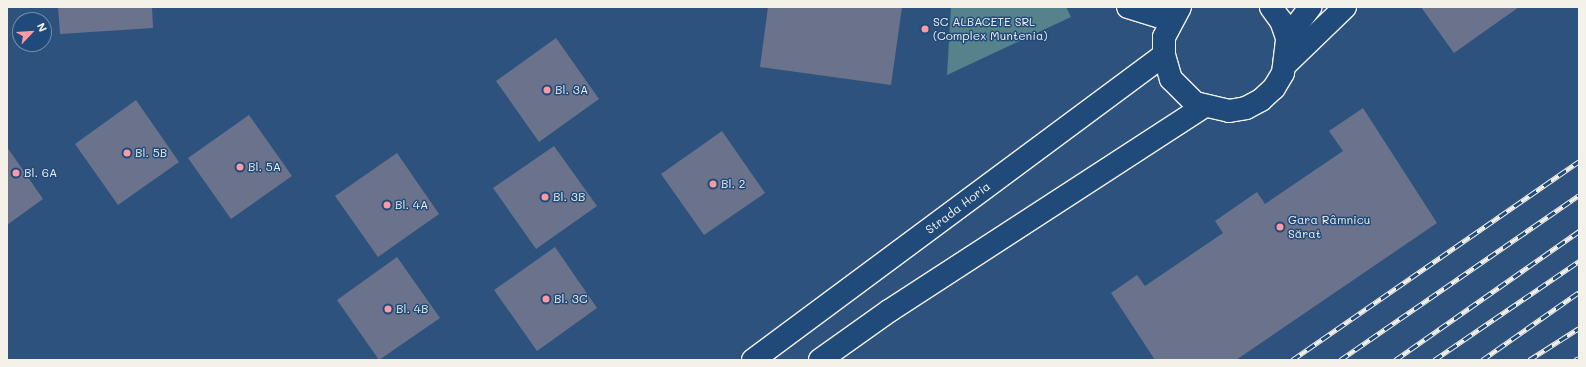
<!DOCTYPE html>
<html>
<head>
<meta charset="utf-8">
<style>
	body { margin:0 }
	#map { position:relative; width:1586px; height:367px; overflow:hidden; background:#2e527e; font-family:Mali,sans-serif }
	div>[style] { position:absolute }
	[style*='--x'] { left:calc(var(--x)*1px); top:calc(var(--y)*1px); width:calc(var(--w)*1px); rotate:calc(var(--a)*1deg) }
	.green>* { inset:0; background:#55828b }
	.building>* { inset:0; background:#6a728c }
	.roads { filter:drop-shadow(1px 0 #f4f1e8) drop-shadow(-1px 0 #f4f1e8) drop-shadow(0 1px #f4f1e8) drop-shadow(0 -1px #f4f1e8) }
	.minor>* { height:22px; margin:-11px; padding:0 11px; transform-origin:11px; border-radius:11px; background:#1f4a7a }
	.rail>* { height:4.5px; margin-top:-2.25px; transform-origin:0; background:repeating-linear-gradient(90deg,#1f4a7a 0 9px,#f4f1e8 0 18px); box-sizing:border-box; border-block:1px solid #f4f1e8 }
	.dots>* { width:11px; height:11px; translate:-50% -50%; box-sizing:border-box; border:2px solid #1f4a7a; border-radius:50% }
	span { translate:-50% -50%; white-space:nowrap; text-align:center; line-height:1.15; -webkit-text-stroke:3px #1f4a7a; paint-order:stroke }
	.poi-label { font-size:12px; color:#f4f1e8 }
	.left { translate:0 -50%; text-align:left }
	.street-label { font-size:12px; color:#f4f1e8 }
	.frame { position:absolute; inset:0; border:8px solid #f4f1e8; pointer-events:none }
	.north { position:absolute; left:12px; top:12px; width:40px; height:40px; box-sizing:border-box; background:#1f4a7a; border:1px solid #748da6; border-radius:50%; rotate:65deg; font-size:11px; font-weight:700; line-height:16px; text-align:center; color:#f4f1e8 }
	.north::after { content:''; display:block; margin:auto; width:14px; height:18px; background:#ff9aa2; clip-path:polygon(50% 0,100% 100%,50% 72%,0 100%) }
</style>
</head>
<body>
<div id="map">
	<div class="green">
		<i style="clip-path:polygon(951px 7px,1066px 7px,1071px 17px,947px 75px)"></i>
	</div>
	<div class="building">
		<i style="clip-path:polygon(58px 7px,152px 7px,153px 28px,60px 34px)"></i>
		<i style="clip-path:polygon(768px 7px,902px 7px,891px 85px,760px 67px)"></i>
		<i style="clip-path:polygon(1421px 7px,1519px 7px,1454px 53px)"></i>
		<i style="clip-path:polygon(556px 38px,599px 99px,539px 142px,496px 81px)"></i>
		<i style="clip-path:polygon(136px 100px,179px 162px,118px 205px,75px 144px)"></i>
		<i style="clip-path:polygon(1363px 108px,1437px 223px,1236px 360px,1155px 360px,1111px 293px,1137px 275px,1145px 286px,1223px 233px,1215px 221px,1257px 192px,1265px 204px,1343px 151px,1329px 131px)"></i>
		<i style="clip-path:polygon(249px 115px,292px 176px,231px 219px,188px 158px)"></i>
		<i style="clip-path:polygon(722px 131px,765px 193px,704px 235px,661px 174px)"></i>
		<i style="clip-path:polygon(554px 146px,597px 206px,536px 249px,493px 188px)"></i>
		<i style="clip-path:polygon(7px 147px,43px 199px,7px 225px)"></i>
		<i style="clip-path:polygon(397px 153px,439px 214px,378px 257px,335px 196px)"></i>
		<i style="clip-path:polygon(555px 247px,597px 308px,537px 351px,494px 290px)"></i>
		<i style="clip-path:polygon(397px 257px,440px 318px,379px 360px,337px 300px)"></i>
	</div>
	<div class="roads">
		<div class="minor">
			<i style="--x:1128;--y:7;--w:44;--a:17.2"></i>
			<i style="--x:1180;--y:7;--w:34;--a:118"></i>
			<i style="--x:1164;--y:37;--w:18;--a:90"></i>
			<i style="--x:1164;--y:55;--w:25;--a:74"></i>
			<i style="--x:1171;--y:79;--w:34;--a:45"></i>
			<i style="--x:1195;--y:103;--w:35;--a:13"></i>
			<i style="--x:1229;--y:111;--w:17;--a:-10"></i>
			<i style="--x:1246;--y:108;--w:17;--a:-28"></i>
			<i style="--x:1261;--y:100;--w:18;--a:-43"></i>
			<i style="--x:1274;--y:88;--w:17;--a:-59"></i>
			<i style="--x:1283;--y:73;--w:35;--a:-83"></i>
			<i style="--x:1287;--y:38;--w:18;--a:-109"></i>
			<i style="--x:1281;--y:21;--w:17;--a:-126"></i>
			<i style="--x:1287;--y:38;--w:39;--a:-53"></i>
			<i style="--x:1286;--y:64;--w:82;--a:-44"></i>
			<i style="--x:753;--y:360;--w:512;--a:-36.58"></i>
			<i style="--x:820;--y:360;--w:85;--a:-35.4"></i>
			<i style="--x:889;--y:311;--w:374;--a:-33"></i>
		</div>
	</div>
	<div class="rail">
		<i style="--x:1292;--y:360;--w:349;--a:-34.7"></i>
		<i style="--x:1340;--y:360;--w:290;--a:-34.6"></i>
		<i style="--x:1395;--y:360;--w:225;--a:-35"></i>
		<i style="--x:1434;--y:360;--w:176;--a:-34.3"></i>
		<i style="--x:1482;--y:360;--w:118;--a:-35"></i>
		<i style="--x:1529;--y:360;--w:59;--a:-32.6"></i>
		<i style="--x:1575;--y:360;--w:4;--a:-27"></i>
	</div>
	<div class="dots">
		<i style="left:925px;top:29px;background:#ff9aa2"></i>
		<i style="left:547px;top:90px;background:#ff9aa2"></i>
		<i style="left:127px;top:153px;background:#ff9aa2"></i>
		<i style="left:240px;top:167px;background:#ff9aa2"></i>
		<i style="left:16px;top:173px;background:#ff9aa2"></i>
		<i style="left:713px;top:184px;background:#ff9aa2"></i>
		<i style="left:545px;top:197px;background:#ff9aa2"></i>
		<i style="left:387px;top:205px;background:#ff9aa2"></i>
		<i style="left:1280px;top:227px;background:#ff9aa2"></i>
		<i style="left:546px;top:299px;background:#ff9aa2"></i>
		<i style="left:388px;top:309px;background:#ff9aa2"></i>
	</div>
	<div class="poi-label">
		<span class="left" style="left:933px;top:29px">SC ALBACETE SRL<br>(Complex Muntenia)</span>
		<span class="left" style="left:555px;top:90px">Bl. 3A</span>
		<span class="left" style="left:135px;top:153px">Bl. 5B</span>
		<span class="left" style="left:248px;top:167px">Bl. 5A</span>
		<span class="left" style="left:24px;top:173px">Bl. 6A</span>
		<span class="left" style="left:721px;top:184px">Bl. 2</span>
		<span class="left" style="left:553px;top:197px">Bl. 3B</span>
		<span class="left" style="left:395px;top:205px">Bl. 4A</span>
		<span class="left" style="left:1288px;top:227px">Gara Râmnicu<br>Sărat</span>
		<span class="left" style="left:554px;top:299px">Bl. 3C</span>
		<span class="left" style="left:396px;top:309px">Bl. 4B</span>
	</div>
	<div class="street-label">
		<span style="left:958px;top:208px;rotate:-37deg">Strada Horia</span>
	</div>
	<div class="frame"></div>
	<div class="north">N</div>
</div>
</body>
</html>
